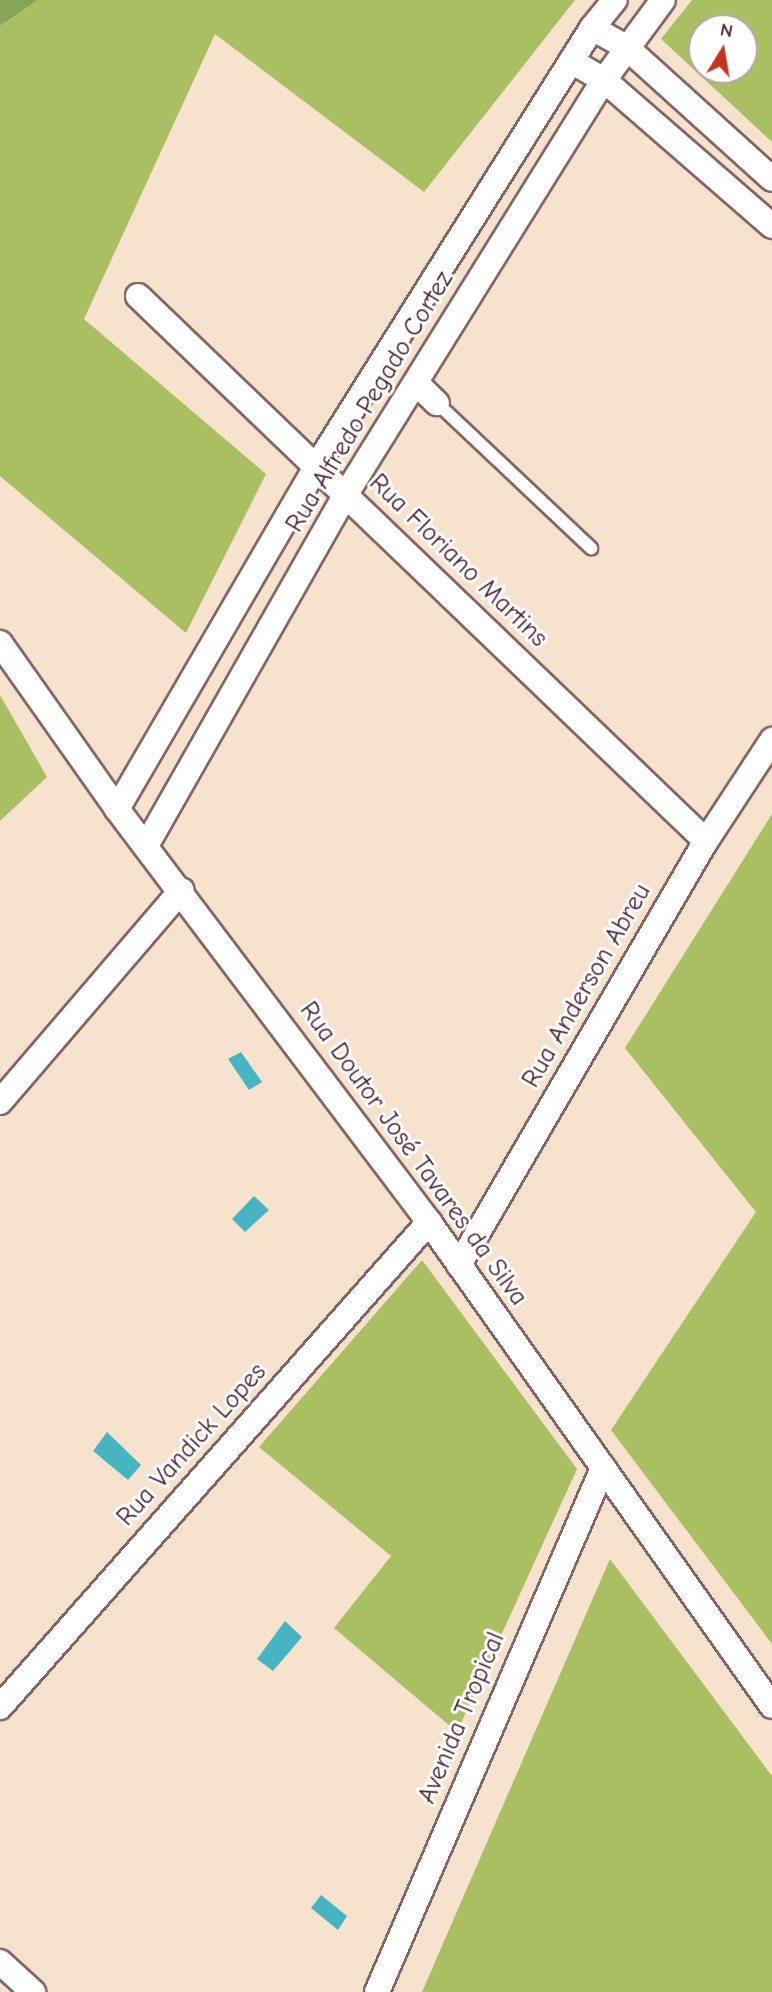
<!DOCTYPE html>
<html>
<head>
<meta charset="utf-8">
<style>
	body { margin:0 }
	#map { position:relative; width:772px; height:1992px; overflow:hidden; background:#f7e3cd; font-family:"Comic Neue",sans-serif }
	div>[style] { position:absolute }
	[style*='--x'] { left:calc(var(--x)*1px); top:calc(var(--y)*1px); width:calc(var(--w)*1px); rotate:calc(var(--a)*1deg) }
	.green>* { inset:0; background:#aabe62 }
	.forest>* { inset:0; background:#87a558 }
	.water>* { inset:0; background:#47b5c1 }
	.roads { filter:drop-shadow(2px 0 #876464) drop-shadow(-2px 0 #876464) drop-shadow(0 2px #876464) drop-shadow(0 -2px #876464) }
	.service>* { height:12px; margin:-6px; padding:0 6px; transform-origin:6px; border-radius:6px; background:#fff }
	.minor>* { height:24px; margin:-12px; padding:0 12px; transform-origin:12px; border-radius:12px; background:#fff }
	span { translate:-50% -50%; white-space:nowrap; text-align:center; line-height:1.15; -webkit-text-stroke:6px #fff; paint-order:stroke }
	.street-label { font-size:26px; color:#4a1f2b }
	.north { position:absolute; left:688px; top:14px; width:70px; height:70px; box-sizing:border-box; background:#fff; border:2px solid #b7a5aa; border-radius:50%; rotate:11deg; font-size:19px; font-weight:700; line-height:28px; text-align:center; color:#4a1f2b }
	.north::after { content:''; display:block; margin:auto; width:24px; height:32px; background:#c8321e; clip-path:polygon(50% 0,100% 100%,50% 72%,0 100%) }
</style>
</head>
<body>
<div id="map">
	<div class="green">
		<i style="clip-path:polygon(38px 0,575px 0,424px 192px,215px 34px,84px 319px,266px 474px,186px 633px,0 476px,0 26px)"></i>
		<i style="clip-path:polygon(evenodd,692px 0,772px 0,772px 142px,661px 39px,692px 0,702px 28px,744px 28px,744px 70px,702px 70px,702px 28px)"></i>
		<i style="clip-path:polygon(0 695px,47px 777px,0 821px)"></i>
		<i style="clip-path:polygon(772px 814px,772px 1644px,611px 1430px,756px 1212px,625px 1048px)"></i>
		<i style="clip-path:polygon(422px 1260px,577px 1469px,457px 1732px,334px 1628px,391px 1556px,259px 1447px)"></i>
		<i style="clip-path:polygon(610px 1559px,772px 1776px,772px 1992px,422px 1992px)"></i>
	</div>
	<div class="forest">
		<i style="clip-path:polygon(0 0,38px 0,0 26px)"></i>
	</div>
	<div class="water">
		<i style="clip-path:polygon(241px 1052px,262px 1082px,249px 1090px,228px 1059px)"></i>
		<i style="clip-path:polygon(254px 1196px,269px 1210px,245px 1232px,232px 1219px)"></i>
		<i style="clip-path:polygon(107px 1432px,141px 1465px,128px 1480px,93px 1451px)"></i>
		<i style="clip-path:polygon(285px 1621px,302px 1637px,273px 1671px,257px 1659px)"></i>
		<i style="clip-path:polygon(321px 1895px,347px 1916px,338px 1930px,311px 1908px)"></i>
	</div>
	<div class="roads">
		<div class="service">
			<i style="--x:437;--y:403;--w:212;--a:43.3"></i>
		</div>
		<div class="minor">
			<i style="--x:592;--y:28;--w:39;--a:29"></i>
			<i style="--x:626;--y:47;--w:197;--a:42.1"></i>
			<i style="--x:571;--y:61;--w:38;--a:30"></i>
			<i style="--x:604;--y:80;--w:223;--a:41"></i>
			<i style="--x:138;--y:296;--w:787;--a:43.82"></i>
			<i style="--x:416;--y:383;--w:29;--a:44"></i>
			<i style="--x:0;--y:643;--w:203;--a:54.8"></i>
			<i style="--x:117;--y:809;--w:518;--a:52.93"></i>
			<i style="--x:429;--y:1222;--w:593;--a:54.68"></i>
			<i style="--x:117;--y:809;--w:396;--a:-59.8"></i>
			<i style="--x:316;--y:467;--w:519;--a:-57.84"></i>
			<i style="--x:592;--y:28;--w:36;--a:-51"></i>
			<i style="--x:146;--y:846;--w:405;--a:-60.4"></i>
			<i style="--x:346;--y:494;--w:488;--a:-58.1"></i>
			<i style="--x:604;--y:80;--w:99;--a:-53.6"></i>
			<i style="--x:0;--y:1102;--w:279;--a:-49.4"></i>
			<i style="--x:459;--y:1265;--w:491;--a:-59.8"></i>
			<i style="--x:706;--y:841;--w:121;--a:-56.8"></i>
			<i style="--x:0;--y:1707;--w:648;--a:-48.51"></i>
			<i style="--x:0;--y:1962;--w:45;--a:42.3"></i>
			<i style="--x:377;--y:1992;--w:571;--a:-66.67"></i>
		</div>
	</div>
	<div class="street-label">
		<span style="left:370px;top:402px;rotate:-59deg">Rua Alfredo Pegado Cortez</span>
		<span style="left:458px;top:561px;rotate:44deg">Rua Floriano Martins</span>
		<span style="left:587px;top:986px;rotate:-60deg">Rua Anderson Abreu</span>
		<span style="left:413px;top:1154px;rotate:54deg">Rua Doutor José Tavares da Silva</span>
		<span style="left:192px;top:1445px;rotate:-48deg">Rua Vandick Lopes</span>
		<span style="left:462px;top:1718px;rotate:-67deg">Avenida Tropical</span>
	</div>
	<div class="north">N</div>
</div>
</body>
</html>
